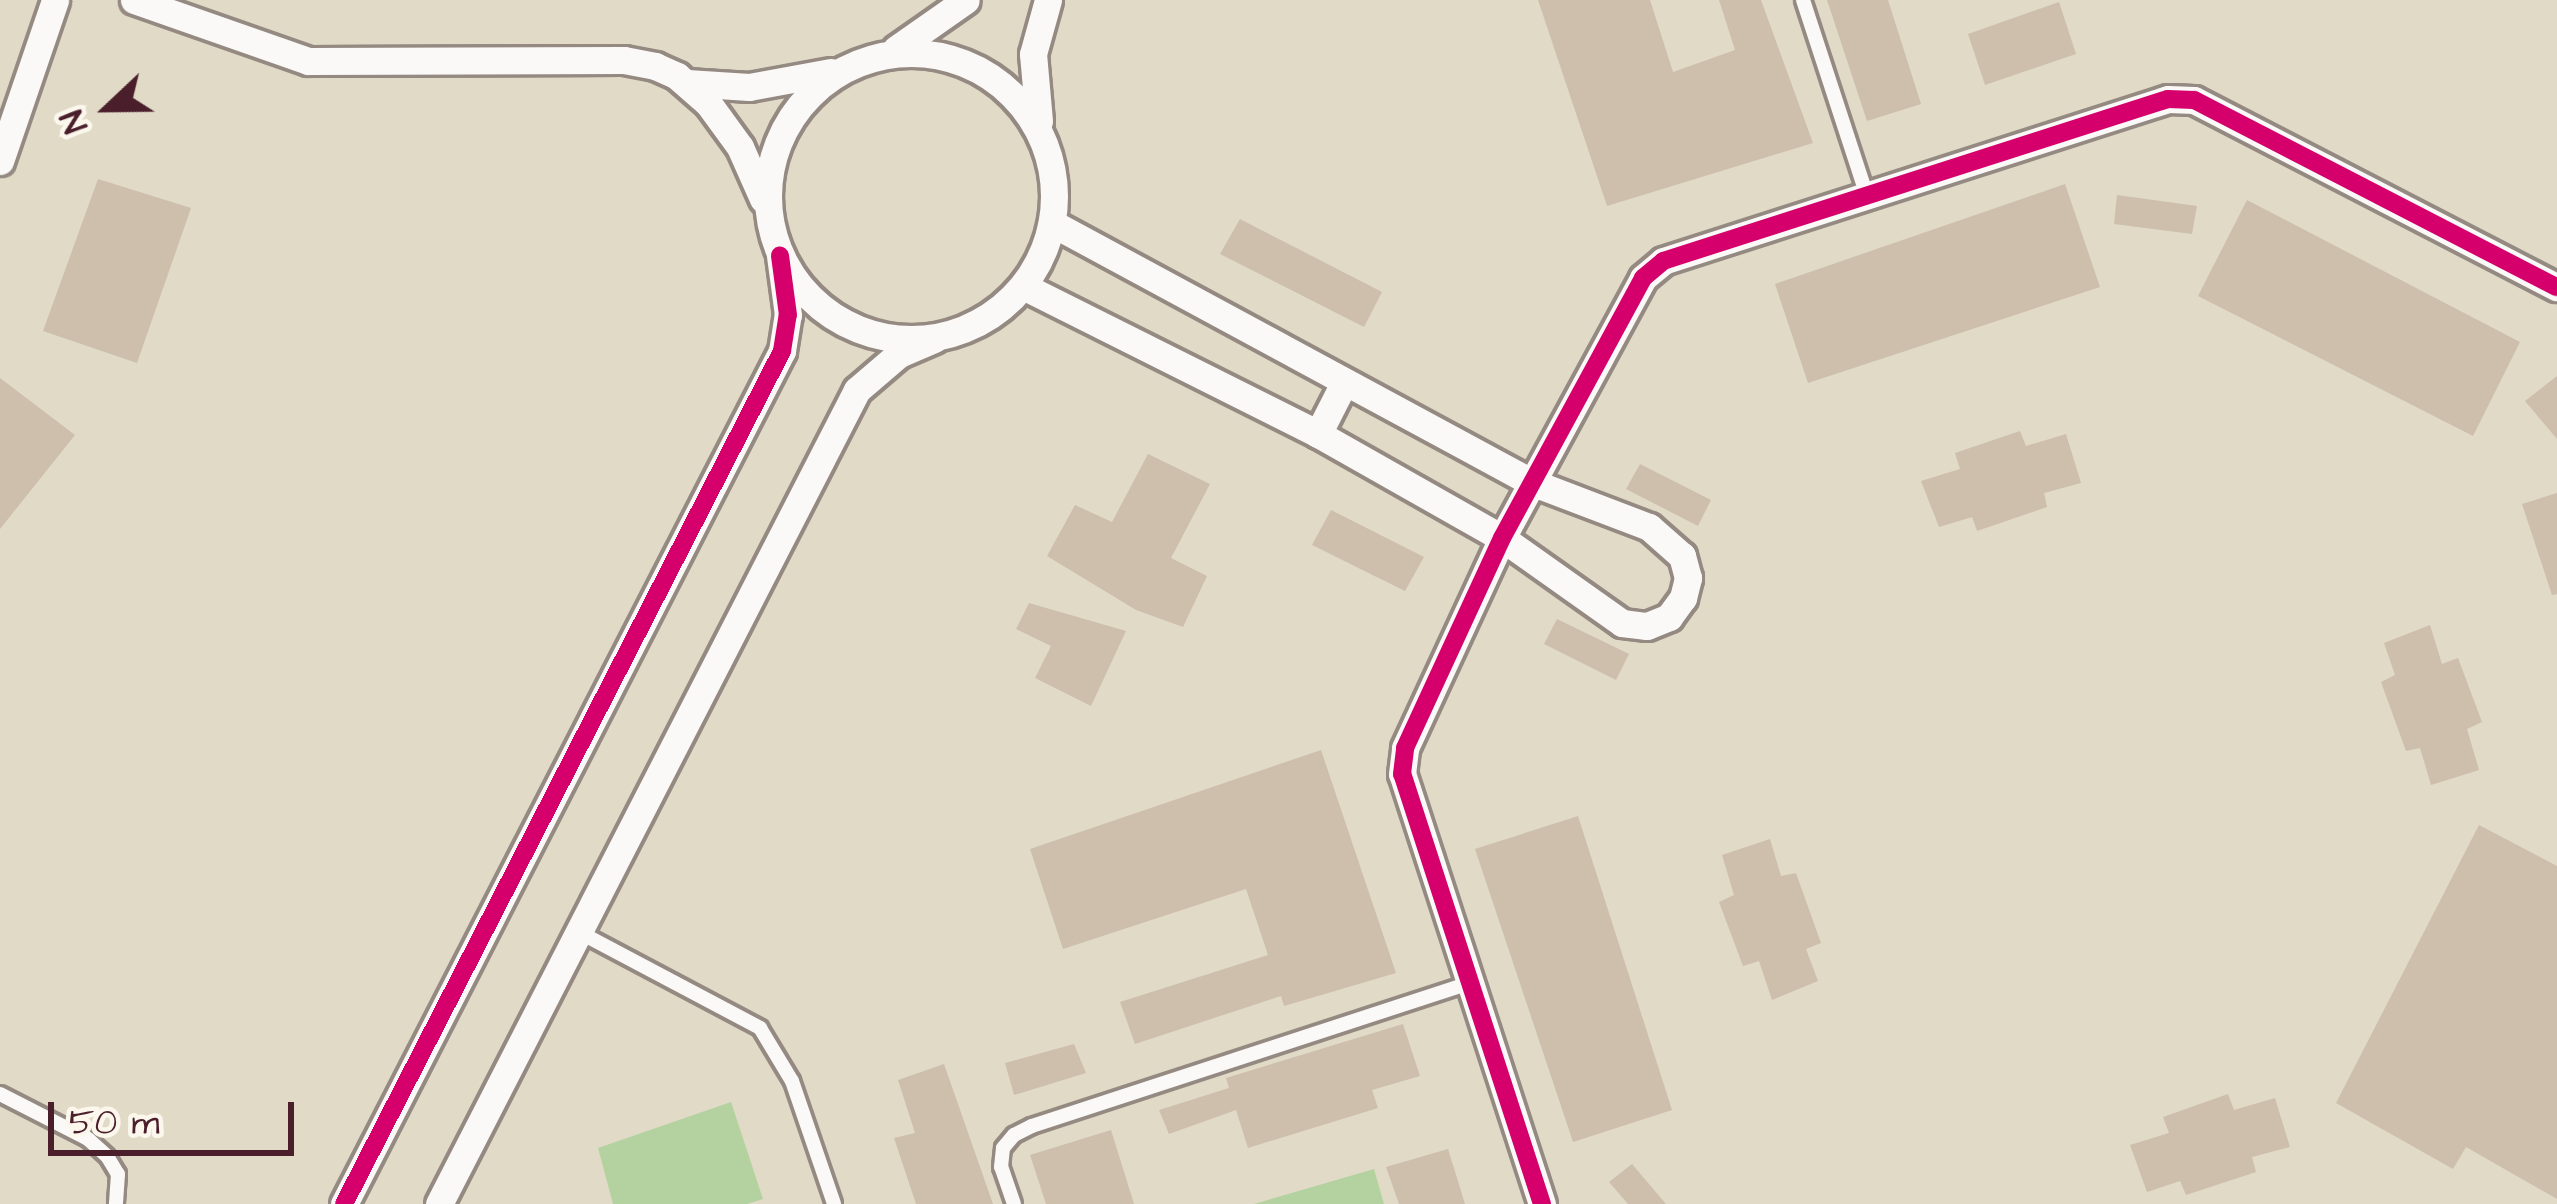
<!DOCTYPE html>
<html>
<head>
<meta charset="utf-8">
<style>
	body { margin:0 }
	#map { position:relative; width:2557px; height:1204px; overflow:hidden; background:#e1dac7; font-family:"Architects Daughter",sans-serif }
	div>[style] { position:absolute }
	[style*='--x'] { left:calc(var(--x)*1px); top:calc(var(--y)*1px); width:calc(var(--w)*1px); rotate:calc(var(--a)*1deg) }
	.green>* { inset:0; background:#b4d2a0 }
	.building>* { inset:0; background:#cebeac }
	.roads { filter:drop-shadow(3px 0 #958a82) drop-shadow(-3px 0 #958a82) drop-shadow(0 3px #958a82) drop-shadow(0 -3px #958a82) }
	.lane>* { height:14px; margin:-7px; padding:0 7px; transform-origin:7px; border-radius:7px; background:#faf9f7 }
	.street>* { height:27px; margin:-13.5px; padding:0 13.5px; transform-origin:13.5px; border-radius:13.5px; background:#faf9f7 }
	.street>.ring { margin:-13.5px; padding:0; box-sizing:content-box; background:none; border:27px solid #faf9f7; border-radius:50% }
	.cycleway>* { height:18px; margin:-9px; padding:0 9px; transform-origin:9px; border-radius:9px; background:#d6006c }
	span { translate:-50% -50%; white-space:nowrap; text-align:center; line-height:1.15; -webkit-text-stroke:10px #fbf7ec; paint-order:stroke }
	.north { position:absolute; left:48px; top:48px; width:120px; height:120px; -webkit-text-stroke:9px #fbf7ec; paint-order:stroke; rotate:248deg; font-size:33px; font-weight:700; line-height:48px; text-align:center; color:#4a1f2b }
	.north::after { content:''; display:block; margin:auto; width:42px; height:54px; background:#4a1f2b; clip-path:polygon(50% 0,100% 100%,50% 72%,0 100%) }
	.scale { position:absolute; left:48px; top:1102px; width:246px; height:54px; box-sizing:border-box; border:6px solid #4a1f2b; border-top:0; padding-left:15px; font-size:36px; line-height:42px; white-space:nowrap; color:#4a1f2b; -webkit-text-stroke:9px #fbf7ec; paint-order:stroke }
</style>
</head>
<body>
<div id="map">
	<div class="green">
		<i style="clip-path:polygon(731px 1102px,763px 1199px,747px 1204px,613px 1204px,598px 1148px)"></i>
		<i style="clip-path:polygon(1374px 1169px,1384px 1204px,1254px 1204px)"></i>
	</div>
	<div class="building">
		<i style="clip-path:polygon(1538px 0,1650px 0,1673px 72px,1735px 50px,1719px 0,1761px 0,1813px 143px,1607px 206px)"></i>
		<i style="clip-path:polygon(1827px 0,1888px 0,1921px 104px,1867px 121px)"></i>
		<i style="clip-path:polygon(2059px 2px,2076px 54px,1985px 85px,1968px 34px)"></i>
		<i style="clip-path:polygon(98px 179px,191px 208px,137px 363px,43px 331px)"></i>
		<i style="clip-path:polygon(2065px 184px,2100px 287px,1808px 383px,1775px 284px)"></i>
		<i style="clip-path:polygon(2117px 195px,2197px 206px,2192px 234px,2114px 224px)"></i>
		<i style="clip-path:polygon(2247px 200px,2520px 342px,2473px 436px,2198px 296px)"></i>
		<i style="clip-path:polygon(1240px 219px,1382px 292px,1364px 327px,1220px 254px)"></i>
		<i style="clip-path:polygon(2557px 376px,2557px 439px,2525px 401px)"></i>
		<i style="clip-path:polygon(0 378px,75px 435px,0 529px)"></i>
		<i style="clip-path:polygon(2020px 431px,2026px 446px,2066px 434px,2081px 483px,2044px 493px,2047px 507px,1977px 531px,1972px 517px,1939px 527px,1921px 481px,1960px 469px,1955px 453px)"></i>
		<i style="clip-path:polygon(1148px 454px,1210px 484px,1171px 558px,1207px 576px,1183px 627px,1136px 610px,1047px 556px,1075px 505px,1112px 522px)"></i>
		<i style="clip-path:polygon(1640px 464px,1711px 500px,1698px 526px,1626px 489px)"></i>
		<i style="clip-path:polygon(2557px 493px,2557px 594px,2552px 595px,2522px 504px)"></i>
		<i style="clip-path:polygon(1331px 510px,1424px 557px,1405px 591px,1312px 545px)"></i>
		<i style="clip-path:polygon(1029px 603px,1126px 631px,1091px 706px,1035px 678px,1051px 646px,1016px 629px)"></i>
		<i style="clip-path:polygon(1557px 619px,1629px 654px,1616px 680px,1544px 644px)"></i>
		<i style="clip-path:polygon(2430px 625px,2442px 664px,2458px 658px,2482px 722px,2467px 729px,2479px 770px,2431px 785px,2420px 748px,2406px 751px,2381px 682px,2395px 675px,2384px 643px)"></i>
		<i style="clip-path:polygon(1321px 750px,1396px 973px,1284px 1006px,1281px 996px,1135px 1044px,1120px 1002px,1268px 955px,1246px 889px,1063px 949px,1030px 849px)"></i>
		<i style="clip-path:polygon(1578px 816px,1672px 1110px,1573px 1142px,1475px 849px)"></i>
		<i style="clip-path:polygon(2479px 825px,2557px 866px,2557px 1199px,2466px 1147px,2453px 1169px,2336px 1103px)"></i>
		<i style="clip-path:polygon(1770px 839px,1781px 876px,1796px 873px,1821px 943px,1806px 949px,1818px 981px,1772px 1000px,1759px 961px,1743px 966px,1719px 902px,1734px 895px,1722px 855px)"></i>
		<i style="clip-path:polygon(1403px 1024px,1420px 1076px,1372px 1090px,1378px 1108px,1248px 1148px,1236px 1110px,1169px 1134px,1159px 1110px,1229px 1088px,1226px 1078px)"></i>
		<i style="clip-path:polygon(1074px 1044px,1086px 1073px,1014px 1095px,1005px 1063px)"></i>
		<i style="clip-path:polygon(944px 1064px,993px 1204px,916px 1204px,894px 1138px,915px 1133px,898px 1080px)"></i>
		<i style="clip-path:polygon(2228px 1094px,2234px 1110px,2275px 1098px,2290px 1147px,2252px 1157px,2256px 1172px,2186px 1195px,2180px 1181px,2147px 1192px,2130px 1145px,2169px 1133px,2163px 1117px)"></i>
		<i style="clip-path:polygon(1111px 1130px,1134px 1204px,1046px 1204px,1030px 1155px)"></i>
		<i style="clip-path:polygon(1448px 1149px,1465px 1204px,1399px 1204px,1386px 1167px)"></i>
		<i style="clip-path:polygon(1632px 1164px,1666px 1204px,1628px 1204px,1609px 1182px)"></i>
	</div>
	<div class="roads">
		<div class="lane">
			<i style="--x:1803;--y:0;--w:206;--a:71.9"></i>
			<i style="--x:579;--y:932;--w:205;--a:27.9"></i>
			<i style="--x:760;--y:1028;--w:62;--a:58.9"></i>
			<i style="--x:792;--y:1081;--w:130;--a:71.1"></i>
			<i style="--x:0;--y:1094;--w:99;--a:27.1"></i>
			<i style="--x:88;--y:1139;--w:25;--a:42"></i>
			<i style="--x:107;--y:1156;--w:21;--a:59"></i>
			<i style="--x:118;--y:1174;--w:30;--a:94"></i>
			<i style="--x:1014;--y:1204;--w:39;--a:-109"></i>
			<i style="--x:1001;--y:1167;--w:19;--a:-84"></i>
			<i style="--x:1003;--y:1148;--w:17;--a:-50"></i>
			<i style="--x:1014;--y:1135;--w:20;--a:-27"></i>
			<i style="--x:1032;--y:1126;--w:461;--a:-18.1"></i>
		</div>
		<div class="street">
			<i style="--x:134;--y:0;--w:184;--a:19.3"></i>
			<i style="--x:308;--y:61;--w:316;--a:-0.2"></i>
			<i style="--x:624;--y:60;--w:32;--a:11"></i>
			<i style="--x:655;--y:66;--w:24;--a:24"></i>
			<i style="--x:677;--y:76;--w:41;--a:41.1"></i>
			<i style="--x:708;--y:103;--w:54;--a:54"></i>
			<i style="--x:740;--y:147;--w:57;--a:66.1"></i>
			<i style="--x:896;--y:49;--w:85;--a:-35"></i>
			<i class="ring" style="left:768px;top:53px;width:259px;height:259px"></i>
			<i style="--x:687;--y:83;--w:62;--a:3.7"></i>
			<i style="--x:749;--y:87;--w:83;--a:-10.4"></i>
			<i style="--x:1039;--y:121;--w:67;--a:-95.1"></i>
			<i style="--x:1033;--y:54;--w:56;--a:-74.5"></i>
			<i style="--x:0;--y:161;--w:170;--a:-71.1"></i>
			<i style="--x:1023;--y:286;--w:330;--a:26.6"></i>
			<i style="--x:1318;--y:434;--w:211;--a:29.5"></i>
			<i style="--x:1502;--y:538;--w:147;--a:35.3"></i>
			<i style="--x:1622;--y:623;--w:25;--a:7"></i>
			<i style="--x:1647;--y:626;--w:24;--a:-22"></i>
			<i style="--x:1669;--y:617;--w:24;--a:-54"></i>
			<i style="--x:1683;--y:598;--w:21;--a:-76"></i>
			<i style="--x:1688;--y:578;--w:23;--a:-105"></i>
			<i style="--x:1682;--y:556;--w:44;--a:-138.7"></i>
			<i style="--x:1649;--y:527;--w:126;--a:-159.1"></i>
			<i style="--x:1531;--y:482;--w:545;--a:-151.6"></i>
			<i style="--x:1318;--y:434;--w:57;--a:-63"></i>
			<i style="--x:344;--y:1204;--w:959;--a:-62.82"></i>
			<i style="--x:782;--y:351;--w:36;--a:-81"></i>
			<i style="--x:788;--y:315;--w:60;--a:-97.7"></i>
			<i style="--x:439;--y:1204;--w:915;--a:-62.82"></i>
			<i style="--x:857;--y:390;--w:55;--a:-40.6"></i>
			<i style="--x:899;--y:354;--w:38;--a:-23"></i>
			<i style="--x:1542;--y:1204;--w:452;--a:-108"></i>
			<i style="--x:1402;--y:774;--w:26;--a:-83"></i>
			<i style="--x:1405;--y:748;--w:231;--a:-65.2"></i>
			<i style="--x:1502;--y:538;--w:296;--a:-61.5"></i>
			<i style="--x:1643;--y:278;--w:26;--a:-40"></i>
			<i style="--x:1663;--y:261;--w:530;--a:-17.79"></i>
			<i style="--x:2168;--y:99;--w:26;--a:2"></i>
			<i style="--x:2194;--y:100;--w:408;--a:27.3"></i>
		</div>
	</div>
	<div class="cycleway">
		<i style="--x:344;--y:1204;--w:959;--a:-62.82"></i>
		<i style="--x:782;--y:351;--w:36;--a:-81"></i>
		<i style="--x:788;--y:315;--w:60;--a:-97.7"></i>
		<i style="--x:1542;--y:1204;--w:452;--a:-108"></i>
		<i style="--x:1402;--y:774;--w:26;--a:-83"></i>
		<i style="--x:1405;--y:748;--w:231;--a:-65.2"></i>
		<i style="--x:1502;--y:538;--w:296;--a:-61.5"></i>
		<i style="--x:1643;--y:278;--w:26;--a:-40"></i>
		<i style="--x:1663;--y:261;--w:530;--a:-17.79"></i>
		<i style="--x:2168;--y:99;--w:26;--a:2"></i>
		<i style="--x:2194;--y:100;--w:408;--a:27.3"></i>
	</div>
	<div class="north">N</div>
	<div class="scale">50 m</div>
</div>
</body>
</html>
